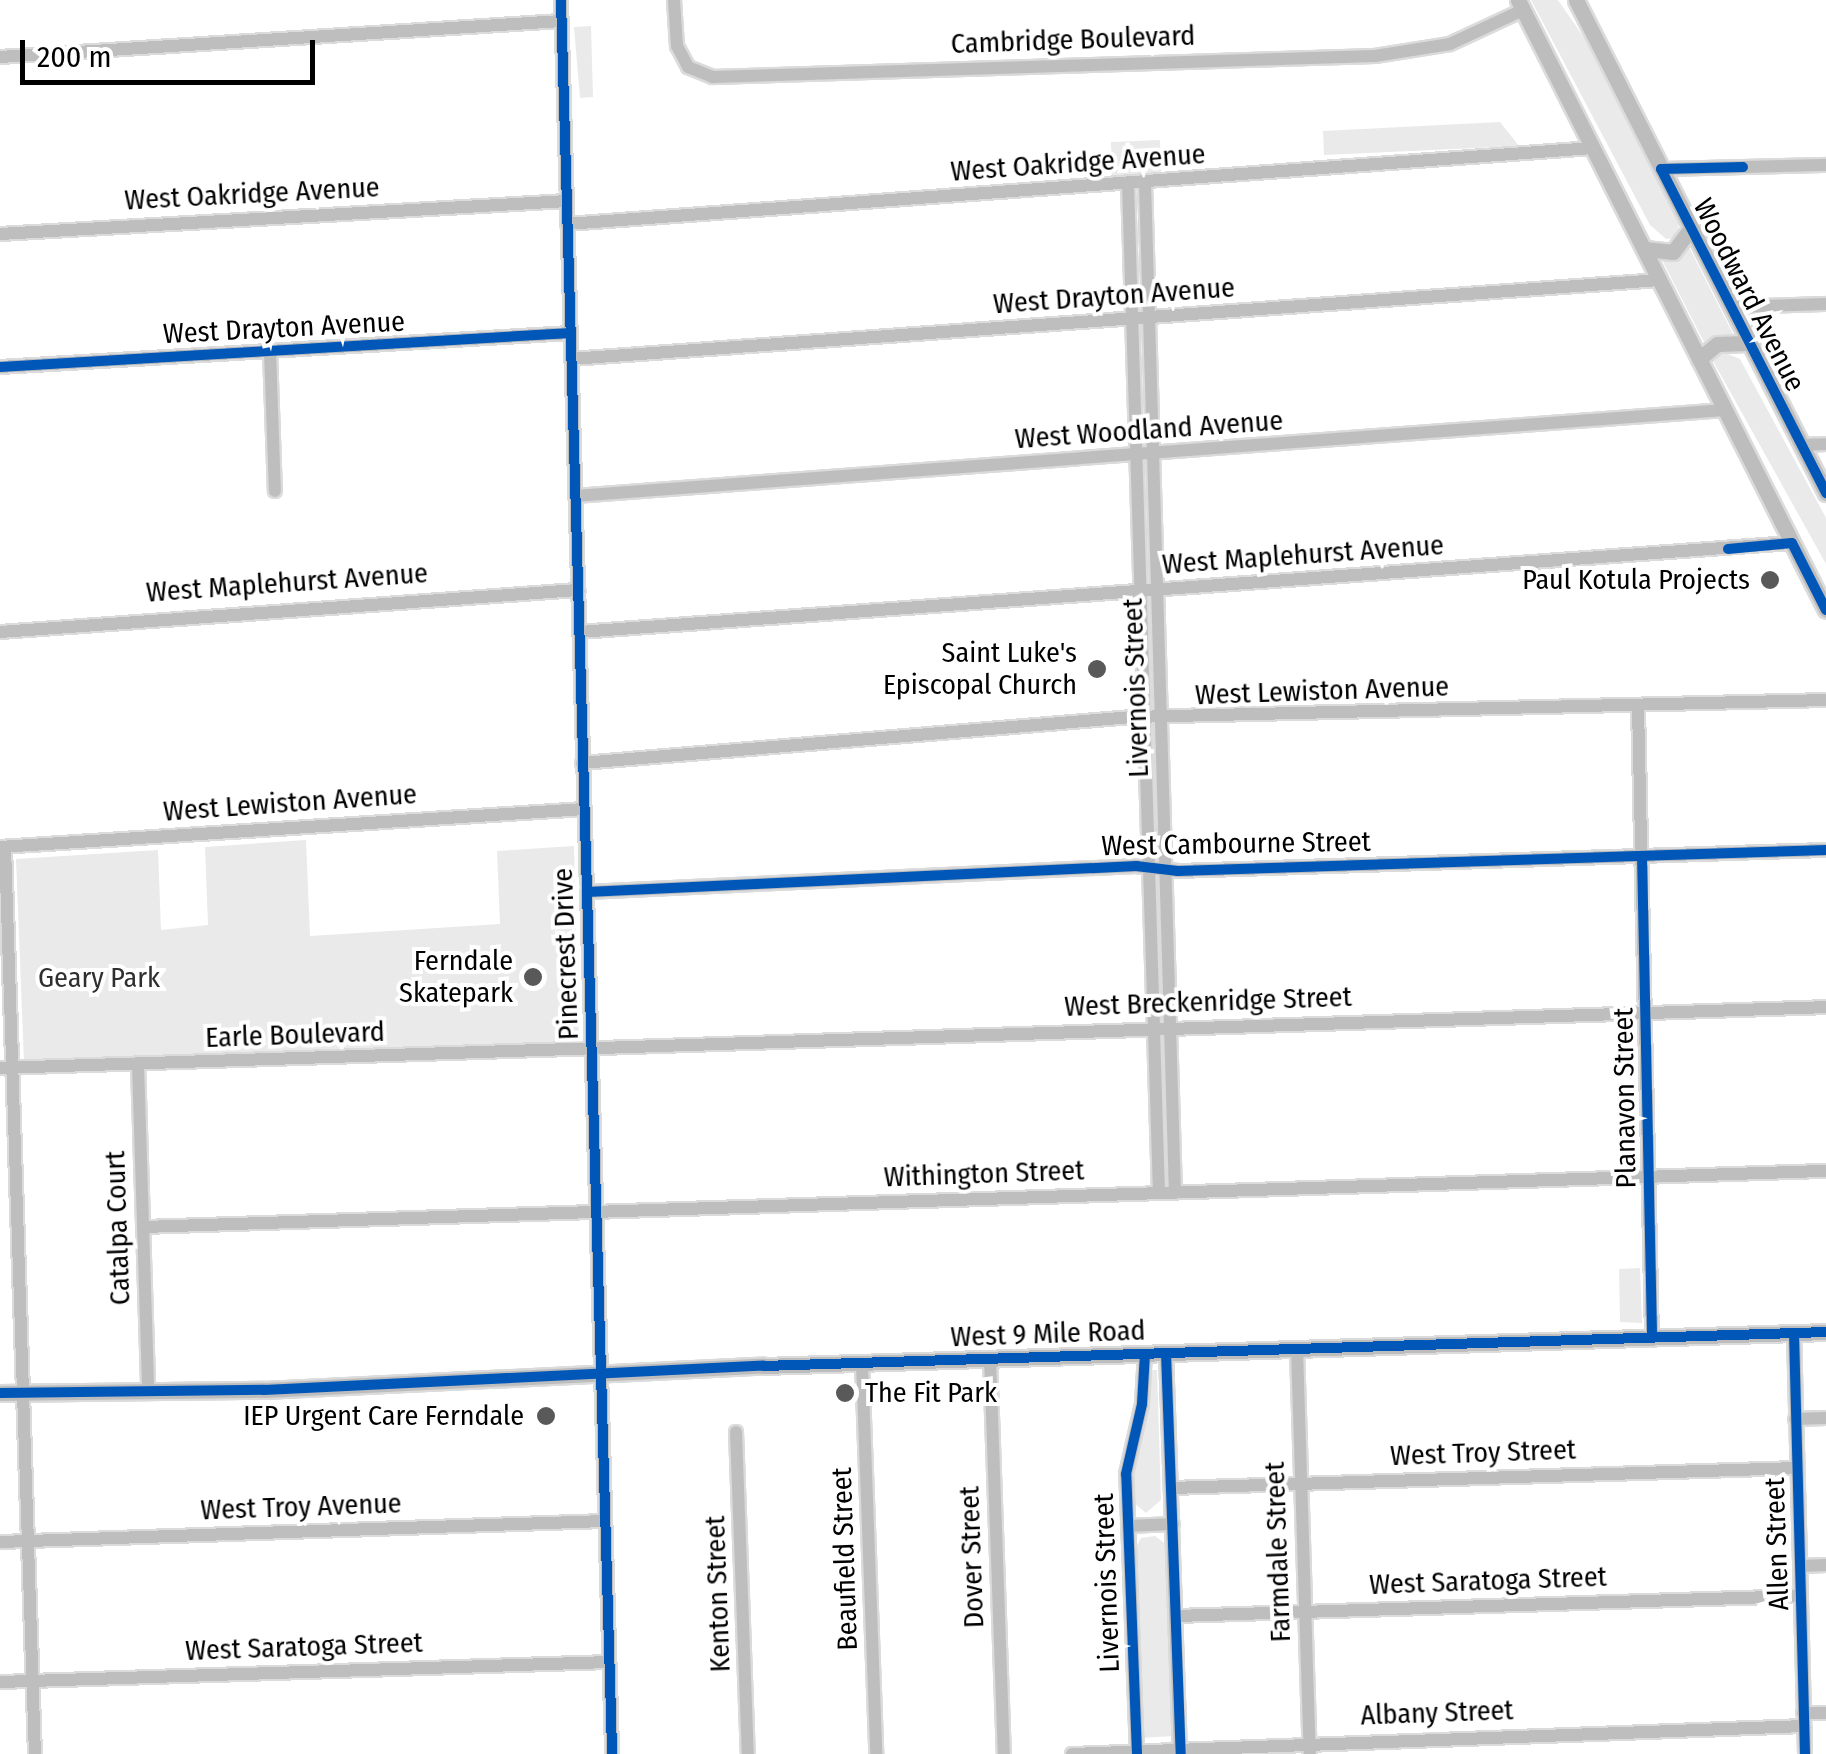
<!DOCTYPE html>
<html>
<head>
<meta charset="utf-8">
<style>
	body { margin:0 }
	#map { position:relative; width:1826px; height:1754px; overflow:hidden; background:#fff; font-family:"Fira Sans Condensed",sans-serif }
	div>[style] { position:absolute }
	[style*='--x'] { left:calc(var(--x)*1px); top:calc(var(--y)*1px); width:calc(var(--w)*1px); rotate:calc(var(--a)*1deg) }
	.green>* { inset:0; background:#eaeaea }
	.roads { filter:drop-shadow(2px 0 #dbdbdb) drop-shadow(-2px 0 #dbdbdb) drop-shadow(0 2px #dbdbdb) drop-shadow(0 -2px #dbdbdb) }
	.minor>* { height:12px; margin:-6px; padding:0 6px; transform-origin:6px; border-radius:6px; background:#bebebe }
	.major>* { height:15px; margin:-7.5px; padding:0 7.5px; transform-origin:7.5px; border-radius:7.5px; background:#bdbdbd }
	.cycleway>* { height:10px; margin:-5px; padding:0 5px; transform-origin:5px; border-radius:5px; background:#0057b8 }
	.dots>* { width:28px; height:28px; translate:-50% -50%; box-sizing:border-box; border:5px solid #fff; border-radius:50% }
	span { translate:-50% -50%; white-space:nowrap; text-align:center; line-height:1.15; -webkit-text-stroke:8px #fff; paint-order:stroke }
	.street-label { font-size:28px; color:#000 }
	.poi-label { font-size:28px; color:#000 }
	.right { translate:-100% -50%; text-align:right }
	.left { translate:0 -50%; text-align:left }
	.park-label { font-size:28px; color:#2f2f2f }
	.scale { position:absolute; left:20px; top:40px; width:295px; height:45px; box-sizing:border-box; border:5px solid #000; border-top:0; padding-left:12px; font-size:30px; line-height:35px; white-space:nowrap; color:#000; -webkit-text-stroke:8px #fff; paint-order:stroke }
</style>
</head>
<body>
<div id="map">
	<div class="green">
		<i style="clip-path:polygon(1531px 0,1558px 0,1589px 45px,1679px 225px,1676px 238px,1666px 239px,1650px 225px)"></i>
		<i style="clip-path:polygon(591px 26px,593px 97px,580px 98px,574px 27px)"></i>
		<i style="clip-path:polygon(1500px 122px,1519px 146px,1324px 155px,1323px 131px)"></i>
		<i style="clip-path:polygon(1160px 140px,1161px 175px,1112px 179px,1111px 142px)"></i>
		<i style="clip-path:polygon(1689px 247px,1733px 334px,1704px 342px,1661px 258px)"></i>
		<i style="clip-path:polygon(1721px 351px,1740px 359px,1826px 518px,1826px 564px,1713px 361px)"></i>
		<i style="clip-path:polygon(306px 840px,310px 936px,500px 924px,497px 851px,574px 846px,579px 1044px,24px 1062px,16px 859px,158px 850px,161px 930px,208px 925px,205px 847px)"></i>
		<i style="clip-path:polygon(1640px 1268px,1642px 1323px,1620px 1322px,1619px 1269px)"></i>
		<i style="clip-path:polygon(1151px 1370px,1157px 1370px,1161px 1500px,1146px 1513px,1133px 1502px,1132px 1473px)"></i>
		<i style="clip-path:polygon(1155px 1536px,1167px 1545px,1174px 1736px,1141px 1738px,1134px 1551px,1141px 1538px)"></i>
	</div>
	<div class="roads">
		<div class="minor">
			<i style="--x:561;--y:0;--w:1755;--a:88.33"></i>
			<i style="--x:674;--y:0;--w:46;--a:86.3"></i>
			<i style="--x:677;--y:46;--w:24;--a:62"></i>
			<i style="--x:688;--y:67;--w:27;--a:22"></i>
			<i style="--x:713;--y:77;--w:662;--a:-1.82"></i>
			<i style="--x:1375;--y:56;--w:76;--a:-9.1"></i>
			<i style="--x:1450;--y:44;--w:81;--a:-25"></i>
			<i style="--x:0;--y:57;--w:562;--a:-3.67"></i>
			<i style="--x:1661;--y:169;--w:165;--a:-1.4"></i>
			<i style="--x:1145;--y:183;--w:1009;--a:88.3"></i>
			<i style="--x:1128;--y:184;--w:1009;--a:88.24"></i>
			<i style="--x:567;--y:224;--w:1028;--a:-4.24"></i>
			<i style="--x:0;--y:234;--w:568;--a:-3.33"></i>
			<i style="--x:1731;--y:307;--w:95;--a:-1.8"></i>
			<i style="--x:270;--y:351;--w:140;--a:88"></i>
			<i style="--x:571;--y:359;--w:1091;--a:-4.15"></i>
			<i style="--x:0;--y:367;--w:572;--a:-3.41"></i>
			<i style="--x:1801;--y:445;--w:25;--a:-2"></i>
			<i style="--x:575;--y:496;--w:1153;--a:-4.28"></i>
			<i style="--x:0;--y:632;--w:580;--a:-4.16"></i>
			<i style="--x:579;--y:632;--w:1216;--a:-4.2"></i>
			<i style="--x:1638;--y:706;--w:632;--a:88.73"></i>
			<i style="--x:582;--y:763;--w:552;--a:-4.78"></i>
			<i style="--x:1132;--y:717;--w:694;--a:-1.4"></i>
			<i style="--x:0;--y:847;--w:585;--a:-3.72"></i>
			<i style="--x:5;--y:847;--w:907;--a:88.11"></i>
			<i style="--x:587;--y:892;--w:550;--a:-2.71"></i>
			<i style="--x:1136;--y:866;--w:42;--a:6.8"></i>
			<i style="--x:1178;--y:871;--w:648;--a:-1.86"></i>
			<i style="--x:138;--y:1065;--w:325;--a:88.2"></i>
			<i style="--x:0;--y:1068;--w:1827;--a:-1.91"></i>
			<i style="--x:143;--y:1227;--w:1684;--a:-1.91"></i>
			<i style="--x:1794;--y:1333;--w:421;--a:88.5"></i>
			<i style="--x:1297;--y:1349;--w:405;--a:88.2"></i>
			<i style="--x:1166;--y:1353;--w:399;--a:88"></i>
			<i style="--x:990;--y:1358;--w:396;--a:88"></i>
			<i style="--x:862;--y:1363;--w:391;--a:87.9"></i>
			<i style="--x:1795;--y:1419;--w:31;--a:-2"></i>
			<i style="--x:736;--y:1432;--w:322;--a:87.9"></i>
			<i style="--x:1171;--y:1488;--w:626;--a:-1.83"></i>
			<i style="--x:1128;--y:1526;--w:45;--a:-2.5"></i>
			<i style="--x:0;--y:1542;--w:604;--a:-1.99"></i>
			<i style="--x:1800;--y:1566;--w:26;--a:-2"></i>
			<i style="--x:1176;--y:1616;--w:625;--a:-1.83"></i>
			<i style="--x:0;--y:1682;--w:609;--a:-1.88"></i>
			<i style="--x:1803;--y:1713;--w:23;--a:0"></i>
			<i style="--x:1072;--y:1754;--w:733;--a:-2.19"></i>
			<i style="--x:1137;--y:1754;--w:280;--a:-92.2"></i>
			<i style="--x:1126;--y:1474;--w:72;--a:-77.1"></i>
			<i style="--x:1142;--y:1404;--w:50;--a:-86.6"></i>
		</div>
		<div class="major">
			<i style="--x:1518;--y:0;--w:683;--a:63.21"></i>
			<i style="--x:1576;--y:0;--w:553;--a:63.11"></i>
			<i style="--x:1645;--y:249;--w:28;--a:6"></i>
			<i style="--x:1673;--y:252;--w:30;--a:-53"></i>
			<i style="--x:1699;--y:359;--w:23;--a:-40"></i>
			<i style="--x:1717;--y:344;--w:30;--a:-2"></i>
			<i style="--x:0;--y:1393;--w:264;--a:-0.7"></i>
			<i style="--x:264;--y:1390;--w:500;--a:-2.8"></i>
			<i style="--x:763;--y:1366;--w:1064;--a:-1.83"></i>
		</div>
	</div>
	<div class="cycleway">
		<i style="--x:561;--y:0;--w:1755;--a:88.33"></i>
		<i style="--x:1743;--y:167;--w:82;--a:178.6"></i>
		<i style="--x:1661;--y:169;--w:364;--a:63"></i>
		<i style="--x:0;--y:367;--w:572;--a:-3.41"></i>
		<i style="--x:1728;--y:549;--w:64;--a:-5.4"></i>
		<i style="--x:1792;--y:543;--w:75;--a:63.1"></i>
		<i style="--x:1642;--y:856;--w:482;--a:88.8"></i>
		<i style="--x:587;--y:892;--w:550;--a:-2.71"></i>
		<i style="--x:1136;--y:866;--w:42;--a:6.8"></i>
		<i style="--x:1178;--y:871;--w:648;--a:-1.86"></i>
		<i style="--x:1794;--y:1333;--w:421;--a:88.5"></i>
		<i style="--x:1166;--y:1353;--w:401;--a:87.9"></i>
		<i style="--x:0;--y:1393;--w:264;--a:-0.7"></i>
		<i style="--x:264;--y:1390;--w:500;--a:-2.8"></i>
		<i style="--x:763;--y:1366;--w:1064;--a:-1.83"></i>
		<i style="--x:1137;--y:1754;--w:280;--a:-92.2"></i>
		<i style="--x:1126;--y:1474;--w:72;--a:-77.1"></i>
		<i style="--x:1142;--y:1404;--w:50;--a:-86.6"></i>
	</div>
	<div class="dots">
		<i style="left:1770px;top:580px;background:#595959"></i>
		<i style="left:1097px;top:669px;background:#595959"></i>
		<i style="left:533px;top:977px;background:#595959"></i>
		<i style="left:845px;top:1393px;background:#595959"></i>
		<i style="left:546px;top:1416px;background:#595959"></i>
	</div>
	<div class="street-label">
		<span style="left:1073px;top:40px;rotate:-2deg">Cambridge Boulevard</span>
		<span style="left:1078px;top:163px;rotate:-4deg">West Oakridge Avenue</span>
		<span style="left:252px;top:194px;rotate:-3deg">West Oakridge Avenue</span>
		<span style="left:1749px;top:295px;rotate:63deg">Woodward Avenue</span>
		<span style="left:1114px;top:296px;rotate:-4deg">West Drayton Avenue</span>
		<span style="left:284px;top:328px;rotate:-3deg">West Drayton Avenue</span>
		<span style="left:1149px;top:430px;rotate:-4deg">West Woodland Avenue</span>
		<span style="left:1303px;top:555px;rotate:-4deg">West Maplehurst Avenue</span>
		<span style="left:287px;top:583px;rotate:-4deg">West Maplehurst Avenue</span>
		<span style="left:1136px;top:688px;rotate:-92deg">Livernois Street</span>
		<span style="left:1322px;top:691px;rotate:-2deg">West Lewiston Avenue</span>
		<span style="left:290px;top:803px;rotate:-4deg">West Lewiston Avenue</span>
		<span style="left:1236px;top:844px;rotate:-1deg">West Cambourne Street</span>
		<span style="left:566px;top:954px;rotate:-92deg">Pinecrest Drive</span>
		<span style="left:1208px;top:1002px;rotate:-2deg">West Breckenridge Street</span>
		<span style="left:295px;top:1035px;rotate:-2deg">Earle Boulevard</span>
		<span style="left:1625px;top:1098px;rotate:-91deg">Planavon Street</span>
		<span style="left:984px;top:1174px;rotate:-2deg">Withington Street</span>
		<span style="left:118px;top:1228px;rotate:-92deg">Catalpa Court</span>
		<span style="left:1048px;top:1334px;rotate:-2deg">West 9 Mile Road</span>
		<span style="left:1483px;top:1453px;rotate:-2deg">West Troy Street</span>
		<span style="left:301px;top:1507px;rotate:-2deg">West Troy Avenue</span>
		<span style="left:1777px;top:1544px;rotate:-92deg">Allen Street</span>
		<span style="left:1278px;top:1552px;rotate:-92deg">Farmdale Street</span>
		<span style="left:972px;top:1557px;rotate:-92deg">Dover Street</span>
		<span style="left:845px;top:1559px;rotate:-92deg">Beaufield Street</span>
		<span style="left:1488px;top:1581px;rotate:-2deg">West Saratoga Street</span>
		<span style="left:1107px;top:1583px;rotate:-92deg">Livernois Street</span>
		<span style="left:718px;top:1594px;rotate:-92deg">Kenton Street</span>
		<span style="left:304px;top:1647px;rotate:-2deg">West Saratoga Street</span>
		<span style="left:1437px;top:1713px;rotate:-2deg">Albany Street</span>
	</div>
	<div class="poi-label">
		<span class="right" style="left:1750px;top:580px">Paul Kotula Projects</span>
		<span class="right" style="left:1077px;top:669px">Saint Luke's<br>Episcopal Church</span>
		<span class="right" style="left:513px;top:977px">Ferndale<br>Skatepark</span>
		<span class="left" style="left:865px;top:1393px">The Fit Park</span>
		<span class="right" style="left:524px;top:1416px">IEP Urgent Care Ferndale</span>
	</div>
	<div class="park-label">
		<span style="left:99px;top:978px">Geary Park</span>
	</div>
	<div class="scale">200 m</div>
</div>
</body>
</html>
